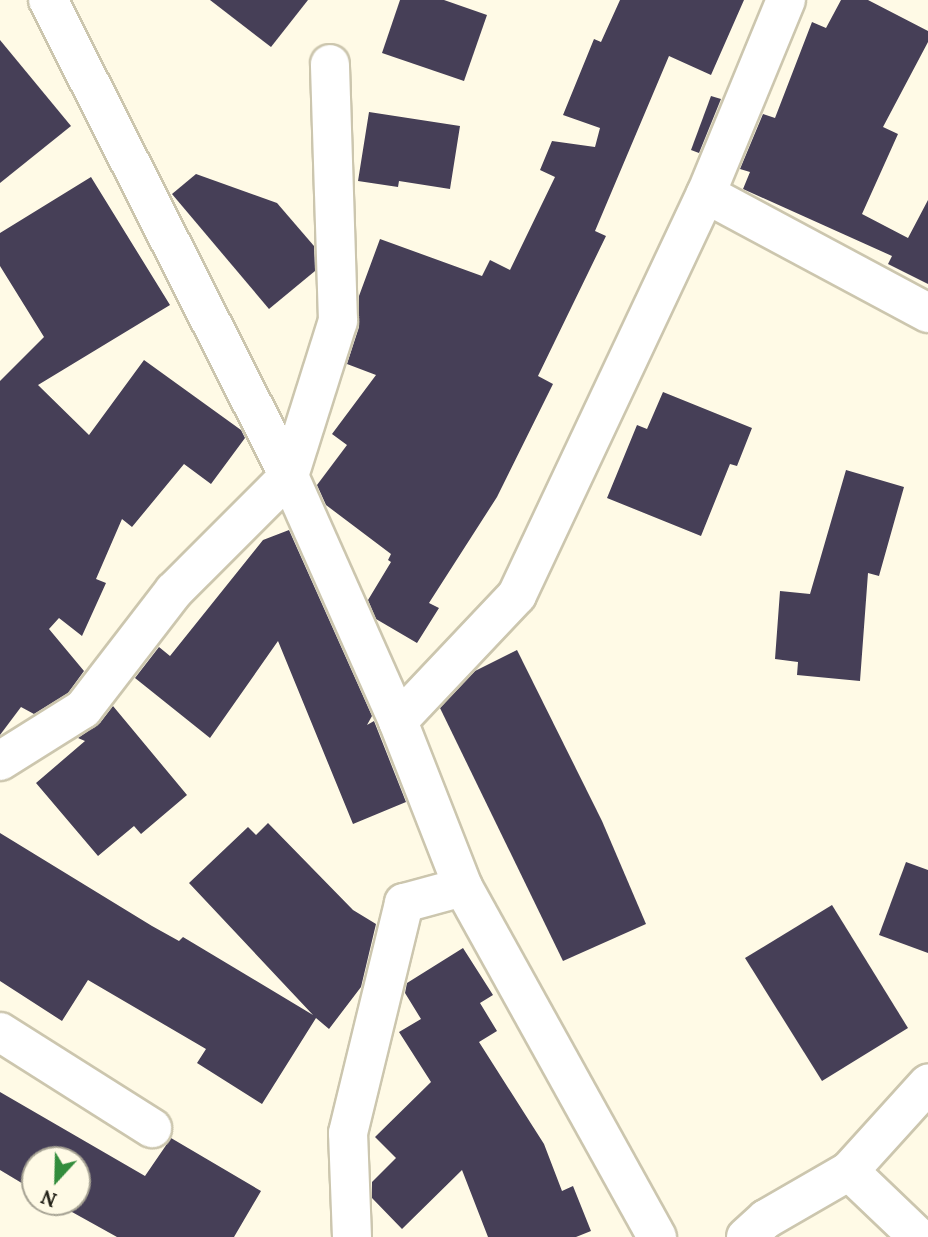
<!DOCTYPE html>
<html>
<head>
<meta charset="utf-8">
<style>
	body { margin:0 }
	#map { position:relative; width:928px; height:1237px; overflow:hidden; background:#fffae6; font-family:Lora,serif }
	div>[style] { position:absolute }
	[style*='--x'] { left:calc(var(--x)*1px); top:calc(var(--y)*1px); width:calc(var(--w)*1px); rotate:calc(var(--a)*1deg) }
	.building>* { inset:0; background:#463f57 }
	.roads { filter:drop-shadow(2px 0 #ccc6ae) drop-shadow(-2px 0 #ccc6ae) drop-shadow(0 2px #ccc6ae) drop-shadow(0 -2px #ccc6ae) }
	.street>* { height:38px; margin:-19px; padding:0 19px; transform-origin:19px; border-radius:19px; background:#fff }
	.secondary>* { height:38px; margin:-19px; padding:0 19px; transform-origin:19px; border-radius:19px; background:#fff }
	span { translate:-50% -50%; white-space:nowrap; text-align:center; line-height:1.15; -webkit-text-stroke:7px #fffae6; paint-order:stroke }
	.north { position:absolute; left:21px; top:1146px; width:70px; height:70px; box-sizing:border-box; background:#fffae6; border:2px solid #a7a394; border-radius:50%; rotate:202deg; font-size:19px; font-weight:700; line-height:28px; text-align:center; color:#232118 }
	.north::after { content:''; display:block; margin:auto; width:24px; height:32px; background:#328c3c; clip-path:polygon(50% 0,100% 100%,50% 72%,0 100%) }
</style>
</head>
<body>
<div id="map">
	<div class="building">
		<i style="clip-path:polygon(210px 0,308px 0,271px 47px)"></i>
		<i style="clip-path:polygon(400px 0,444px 0,487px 15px,464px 81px,382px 53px)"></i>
		<i style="clip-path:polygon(620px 0,744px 0,711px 75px,669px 56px,595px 231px,606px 236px,538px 376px,553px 384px,497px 497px,429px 603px,439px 608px,417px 643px,376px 619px,368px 600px,391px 562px,388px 560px,391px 554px,326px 505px,317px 485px,347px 445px,332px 434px,376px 375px,347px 364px,359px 327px,359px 296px,380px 239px,482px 276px,490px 260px,510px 270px,555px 177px,540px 170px,552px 141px,595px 147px,600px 128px,563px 115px,594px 39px,601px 42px)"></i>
		<i style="clip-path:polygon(841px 0,868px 0,928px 31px,928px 42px,883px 127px,898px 134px,862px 214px,908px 238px,928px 200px,928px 284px,888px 264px,892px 256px,743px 189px,750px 172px,740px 169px,763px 114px,775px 118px,812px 22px,826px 28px)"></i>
		<i style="clip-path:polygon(0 40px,71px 126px,0 183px)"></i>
		<i style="clip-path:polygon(711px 96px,721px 99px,699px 153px,691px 150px)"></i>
		<i style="clip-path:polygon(369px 112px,460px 126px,450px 189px,399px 181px,398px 187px,358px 181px)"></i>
		<i style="clip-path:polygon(196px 174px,277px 203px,314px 246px,315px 271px,269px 309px,172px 194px)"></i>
		<i style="clip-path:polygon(91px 177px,170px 305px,38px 385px,89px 435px,144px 360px,241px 430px,245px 438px,211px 484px,184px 464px,132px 527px,122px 519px,96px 579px,106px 583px,82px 636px,59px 618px,49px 629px,84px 671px,68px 693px,34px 714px,21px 707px,0 735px,0 381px,44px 337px,0 266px,0 233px)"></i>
		<i style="clip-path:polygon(663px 392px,752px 428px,737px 466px,730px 464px,701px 536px,607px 498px,637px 425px,647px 429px)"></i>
		<i style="clip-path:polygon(846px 470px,904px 487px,879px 576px,868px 573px,860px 681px,797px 675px,798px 662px,775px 659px,780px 591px,810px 594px)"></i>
		<i style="clip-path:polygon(289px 530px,372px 716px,367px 725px,374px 721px,406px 802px,353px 824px,278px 641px,210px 738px,135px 678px,159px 647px,170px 656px,263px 540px)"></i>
		<i style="clip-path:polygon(517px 650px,602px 821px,646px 924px,563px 961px,440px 708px,475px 671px)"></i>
		<i style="clip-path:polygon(113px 706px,187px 795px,141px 834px,134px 826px,98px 856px,36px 783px,85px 741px,78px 738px,100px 723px)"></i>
		<i style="clip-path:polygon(268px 823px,353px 910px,376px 924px,361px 987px,329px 1029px,316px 1018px,262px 1104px,197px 1063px,206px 1049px,88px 980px,62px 1021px,0 981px,0 833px,152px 926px,179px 941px,183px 937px,313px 1015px,189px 883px,248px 827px,256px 835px)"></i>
		<i style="clip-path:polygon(906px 862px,928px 870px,928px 953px,879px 935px)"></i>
		<i style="clip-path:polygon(832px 905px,908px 1028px,822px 1081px,745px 958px)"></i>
		<i style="clip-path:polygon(463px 948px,493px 995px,480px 1003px,497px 1031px,479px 1042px,544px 1144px,562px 1191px,573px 1186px,591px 1231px,576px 1237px,488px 1237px,462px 1170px,402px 1229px,372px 1198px,372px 1182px,396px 1158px,375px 1137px,431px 1082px,399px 1032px,421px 1019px,405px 993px,407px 983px)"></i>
		<i style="clip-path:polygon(0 1092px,145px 1176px,171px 1138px,261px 1191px,234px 1237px,117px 1237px,54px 1202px,77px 1202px,77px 1160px,35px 1160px,35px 1191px,0 1170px)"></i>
	</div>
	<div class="roads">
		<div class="street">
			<i style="--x:48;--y:0;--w:534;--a:63.15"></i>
			<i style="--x:289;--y:476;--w:268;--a:66"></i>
			<i style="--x:706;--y:194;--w:252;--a:28.2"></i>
			<i style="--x:0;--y:761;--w:98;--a:-32.1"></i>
			<i style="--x:83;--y:709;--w:149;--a:-52.4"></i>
			<i style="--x:174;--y:591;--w:163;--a:-45"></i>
			<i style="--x:289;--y:476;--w:163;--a:-72.5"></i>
			<i style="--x:338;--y:321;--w:257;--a:-91.8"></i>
			<i style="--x:0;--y:1032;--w:180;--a:32.3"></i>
			<i style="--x:849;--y:1171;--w:95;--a:43.7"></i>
			<i style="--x:352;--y:1237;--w:104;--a:-92.2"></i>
			<i style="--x:348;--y:1133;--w:237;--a:-76.3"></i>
			<i style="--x:404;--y:903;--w:61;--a:-15.2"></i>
			<i style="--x:746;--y:1237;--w:27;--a:-42"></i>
			<i style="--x:766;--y:1219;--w:96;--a:-30"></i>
			<i style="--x:849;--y:1171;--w:118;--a:-47.8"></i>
		</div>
		<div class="secondary">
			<i style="--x:657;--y:1237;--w:400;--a:-119"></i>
			<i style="--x:463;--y:887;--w:178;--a:-111.4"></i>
			<i style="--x:398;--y:721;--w:173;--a:-46.6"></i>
			<i style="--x:517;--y:595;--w:443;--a:-64.8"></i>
			<i style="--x:706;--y:194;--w:210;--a:-67.6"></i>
		</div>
	</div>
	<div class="north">N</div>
</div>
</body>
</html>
